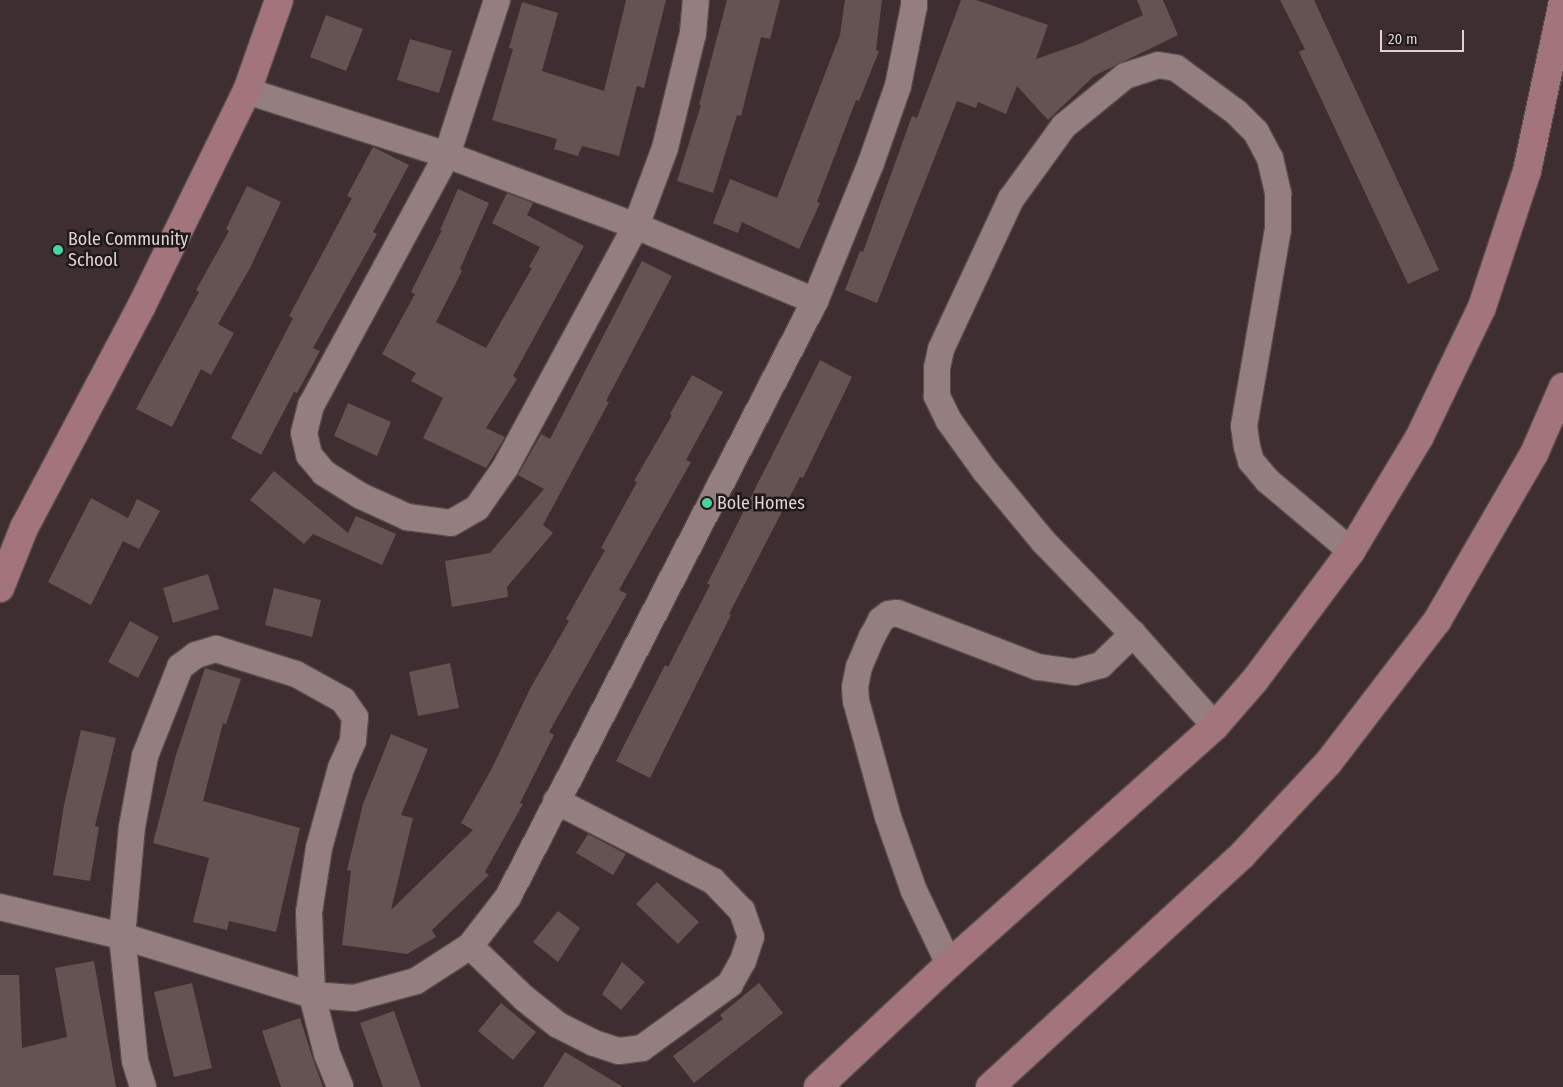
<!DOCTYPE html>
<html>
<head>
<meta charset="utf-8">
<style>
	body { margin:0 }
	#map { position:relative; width:1563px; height:1087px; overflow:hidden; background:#3f2e2f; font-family:"Fira Sans Condensed",sans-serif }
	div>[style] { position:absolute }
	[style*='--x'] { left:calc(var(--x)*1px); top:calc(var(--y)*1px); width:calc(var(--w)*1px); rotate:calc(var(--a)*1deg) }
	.building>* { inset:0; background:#655354 }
	.roads { filter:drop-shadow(1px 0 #594b4c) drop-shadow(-1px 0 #594b4c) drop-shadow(0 1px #594b4c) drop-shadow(0 -1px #594b4c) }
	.street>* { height:26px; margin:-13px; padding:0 13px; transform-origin:13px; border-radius:13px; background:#937f80 }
	.secondary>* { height:28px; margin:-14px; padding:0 14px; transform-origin:14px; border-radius:14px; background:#a2757a }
	.dots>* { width:14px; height:14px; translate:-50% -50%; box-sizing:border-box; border:2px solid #201919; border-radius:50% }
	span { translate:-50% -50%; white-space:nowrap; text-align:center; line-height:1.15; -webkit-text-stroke:5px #201919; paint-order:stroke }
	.poi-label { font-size:18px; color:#ded3d3 }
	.left { translate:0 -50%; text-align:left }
	.scale { position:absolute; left:1380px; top:30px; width:84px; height:22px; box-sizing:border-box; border:2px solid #ded3d3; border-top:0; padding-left:6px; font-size:15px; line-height:18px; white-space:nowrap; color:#ded3d3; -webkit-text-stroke:4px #201919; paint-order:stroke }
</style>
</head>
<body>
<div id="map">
	<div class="building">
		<i style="clip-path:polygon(626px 0,666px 0,644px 88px,637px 86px,619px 156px,582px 146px,578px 156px,554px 149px,557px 139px,492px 120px,513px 49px,509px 48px,522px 2px,558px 13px,542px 71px,604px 91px)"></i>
		<i style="clip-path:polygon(727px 0,780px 0,770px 39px,761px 37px,741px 116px,737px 115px,713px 193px,677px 181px,701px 105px,699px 105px)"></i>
		<i style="clip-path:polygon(845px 0,882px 0,876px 50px,879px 51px,859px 101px,856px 100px,817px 202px,820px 203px,799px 249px,742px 222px,738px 233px,713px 223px,730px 179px,777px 198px,840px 35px)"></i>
		<i style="clip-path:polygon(961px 0,976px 0,1048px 25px,1036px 59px,1079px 44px,1143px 15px,1137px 0,1163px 0,1178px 35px,1094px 76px,1048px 120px,1017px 86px,1006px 114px,978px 102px,976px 108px,957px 101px,877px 303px,845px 290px,860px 251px,863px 252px,912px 116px,917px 118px)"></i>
		<i style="clip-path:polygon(1280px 0,1314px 0,1439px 270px,1408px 284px,1299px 52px,1305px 49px)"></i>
		<i style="clip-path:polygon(326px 15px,363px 29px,346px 71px,310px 57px)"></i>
		<i style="clip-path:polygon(410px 39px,452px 51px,439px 93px,397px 80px)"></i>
		<i style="clip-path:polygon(373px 147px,409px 165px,373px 232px,377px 234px,313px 348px,320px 351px,297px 393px,294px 392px,261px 455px,231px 438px,293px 318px,289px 316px,352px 198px,347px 196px)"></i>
		<i style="clip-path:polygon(247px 186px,281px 202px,250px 268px,218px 324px,234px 333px,211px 375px,201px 369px,172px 427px,136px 409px,199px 292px,196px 290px,229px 231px,226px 229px)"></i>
		<i style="clip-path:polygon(458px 189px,489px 203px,460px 269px,462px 271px,436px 322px,486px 348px,532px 268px,529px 267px,540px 247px,492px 223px,507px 193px,533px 203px,527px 215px,584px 246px,513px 376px,517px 379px,486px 428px,505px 437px,486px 468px,423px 438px,443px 398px,411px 381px,416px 373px,382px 354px,415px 294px,411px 292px,442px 230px,440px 230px)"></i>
		<i style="clip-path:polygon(642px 261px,672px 276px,606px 401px,609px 402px,543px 525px,553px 533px,507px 587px,508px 597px,452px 607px,445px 561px,490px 553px,544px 489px,518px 475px,541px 434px,550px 439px)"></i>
		<i style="clip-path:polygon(820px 360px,852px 377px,803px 478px,800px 477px,729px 614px,731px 615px,650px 778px,616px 761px,665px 665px,668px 667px,710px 585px,707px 584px)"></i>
		<i style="clip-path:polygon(692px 375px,723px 392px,686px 460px,691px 462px,619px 590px,627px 594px,549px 732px,554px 735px,520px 803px,523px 804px,485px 872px,489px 875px,432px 930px,436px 937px,407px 954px,342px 945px,351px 871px,347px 870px,363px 804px,391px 734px,428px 749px,401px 815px,413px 818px,391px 910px,473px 830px,461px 823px,491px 770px,531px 687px,569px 621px,566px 619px,605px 550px,601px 548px,637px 482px,634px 481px,672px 415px,670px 414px)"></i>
		<i style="clip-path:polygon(348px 403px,391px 422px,377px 456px,334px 436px)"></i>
		<i style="clip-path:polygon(274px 471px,348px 533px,356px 516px,396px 534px,382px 565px,313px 534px,304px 544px,250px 500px)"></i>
		<i style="clip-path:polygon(91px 498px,128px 518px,137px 499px,160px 511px,139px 549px,123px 541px,91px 605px,48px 582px)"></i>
		<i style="clip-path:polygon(208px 574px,219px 609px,173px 623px,163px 588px)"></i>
		<i style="clip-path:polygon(274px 588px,321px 600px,312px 637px,265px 625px)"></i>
		<i style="clip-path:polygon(130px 621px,159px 637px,138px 678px,108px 662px)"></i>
		<i style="clip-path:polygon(450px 663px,459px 708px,418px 716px,409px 672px)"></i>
		<i style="clip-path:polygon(205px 668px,241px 679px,226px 724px,223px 723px,203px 801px,300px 828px,276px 932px,229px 921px,227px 930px,193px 922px,209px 858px,153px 843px,176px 755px)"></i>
		<i style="clip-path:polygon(81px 730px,116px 738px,95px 826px,99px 827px,90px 881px,53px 875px,64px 805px)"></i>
		<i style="clip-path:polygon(588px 834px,626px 854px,613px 875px,576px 853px)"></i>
		<i style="clip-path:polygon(657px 882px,699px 922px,678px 944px,636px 904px)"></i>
		<i style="clip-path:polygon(558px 911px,580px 928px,558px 962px,533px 942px)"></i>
		<i style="clip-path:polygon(94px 961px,116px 1087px,0 1087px,0 975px,19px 975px,22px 1048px,67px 1037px,55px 968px)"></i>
		<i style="clip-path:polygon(622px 962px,645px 982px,621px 1010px,602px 994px)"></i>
		<i style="clip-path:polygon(192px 983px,212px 1068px,174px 1077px,154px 992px)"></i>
		<i style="clip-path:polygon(759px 983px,783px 1013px,694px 1083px,673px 1056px,723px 1019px,720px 1015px)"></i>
		<i style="clip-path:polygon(501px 1003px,536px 1032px,513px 1060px,478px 1031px)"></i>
		<i style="clip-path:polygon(394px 1011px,421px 1087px,383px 1087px,360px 1023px)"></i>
		<i style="clip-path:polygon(300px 1018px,313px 1059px,323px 1087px,281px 1087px,262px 1031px)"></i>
		<i style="clip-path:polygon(565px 1052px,623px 1087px,543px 1087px)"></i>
	</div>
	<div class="roads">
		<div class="street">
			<i style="--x:497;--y:0;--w:163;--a:107.9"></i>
			<i style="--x:447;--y:155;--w:285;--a:118.5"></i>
			<i style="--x:311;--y:405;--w:29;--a:104"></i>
			<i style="--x:304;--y:433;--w:23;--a:77"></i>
			<i style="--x:309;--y:455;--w:23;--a:50"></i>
			<i style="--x:324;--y:473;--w:44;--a:31.9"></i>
			<i style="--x:361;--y:496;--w:51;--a:24.5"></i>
			<i style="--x:407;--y:517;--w:44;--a:7.8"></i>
			<i style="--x:451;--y:523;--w:30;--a:-30"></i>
			<i style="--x:477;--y:508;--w:49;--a:-55"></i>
			<i style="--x:505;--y:468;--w:275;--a:-61.6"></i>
			<i style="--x:636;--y:226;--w:83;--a:-69.6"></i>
			<i style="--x:665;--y:148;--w:118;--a:-76.3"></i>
			<i style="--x:693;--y:33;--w:33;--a:-85"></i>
			<i style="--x:247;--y:91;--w:210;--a:17.7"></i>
			<i style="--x:447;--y:155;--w:202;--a:20.6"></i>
			<i style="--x:636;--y:226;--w:194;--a:22.7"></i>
			<i style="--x:1215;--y:726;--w:123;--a:-131.7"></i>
			<i style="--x:1133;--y:634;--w:129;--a:-134.1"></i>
			<i style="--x:1043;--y:541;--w:91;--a:-129.6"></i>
			<i style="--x:985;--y:471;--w:62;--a:-125.8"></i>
			<i style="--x:949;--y:421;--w:28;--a:-116"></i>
			<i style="--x:937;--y:396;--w:28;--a:-90"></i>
			<i style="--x:937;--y:368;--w:19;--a:-78"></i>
			<i style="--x:941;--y:349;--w:166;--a:-65"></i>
			<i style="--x:1011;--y:199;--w:90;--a:-54"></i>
			<i style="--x:1064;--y:126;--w:79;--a:-39.3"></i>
			<i style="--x:1125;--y:76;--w:35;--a:-18"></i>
			<i style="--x:1158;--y:65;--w:18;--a:9"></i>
			<i style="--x:1176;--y:68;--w:74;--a:36.3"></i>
			<i style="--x:1236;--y:112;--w:28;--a:45"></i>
			<i style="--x:1256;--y:132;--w:30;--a:62"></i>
			<i style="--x:1270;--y:158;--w:37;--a:77"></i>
			<i style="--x:1278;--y:194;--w:35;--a:90"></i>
			<i style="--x:1278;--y:229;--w:200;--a:99.8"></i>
			<i style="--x:1244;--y:426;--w:21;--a:82"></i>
			<i style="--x:1247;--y:447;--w:15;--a:74"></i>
			<i style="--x:1251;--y:461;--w:26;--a:50"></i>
			<i style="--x:1268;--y:481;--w:109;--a:40.1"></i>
			<i style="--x:0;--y:907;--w:125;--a:13.4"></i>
			<i style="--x:122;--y:936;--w:199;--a:17.3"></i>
			<i style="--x:312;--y:995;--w:42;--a:4.1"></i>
			<i style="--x:354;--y:998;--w:64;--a:-15.3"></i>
			<i style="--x:416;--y:981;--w:64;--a:-32.9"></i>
			<i style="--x:470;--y:946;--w:62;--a:-52.2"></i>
			<i style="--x:508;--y:897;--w:670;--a:-62.75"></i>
			<i style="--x:815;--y:301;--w:149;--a:-67.9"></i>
			<i style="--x:871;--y:163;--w:82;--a:-70.7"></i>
			<i style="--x:898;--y:86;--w:82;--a:-78.7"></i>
			<i style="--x:914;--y:6;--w:6;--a:-90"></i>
			<i style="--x:470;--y:946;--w:75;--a:43.9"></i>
			<i style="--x:524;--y:998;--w:43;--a:38.5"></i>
			<i style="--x:558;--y:1025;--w:40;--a:26.6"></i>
			<i style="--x:594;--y:1043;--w:26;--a:18"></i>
			<i style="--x:619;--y:1051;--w:23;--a:-7"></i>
			<i style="--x:642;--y:1048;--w:109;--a:-36"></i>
			<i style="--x:730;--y:984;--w:26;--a:-61"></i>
			<i style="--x:743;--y:961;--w:25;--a:-72"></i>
			<i style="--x:751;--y:937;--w:28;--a:-109"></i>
			<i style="--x:742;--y:911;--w:42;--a:-134"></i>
			<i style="--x:713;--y:881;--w:176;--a:-153"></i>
			<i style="--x:949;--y:964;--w:81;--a:-115.6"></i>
			<i style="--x:914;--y:891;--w:78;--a:-109.4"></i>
			<i style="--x:888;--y:817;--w:120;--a:-105.4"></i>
			<i style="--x:856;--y:701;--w:14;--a:-94"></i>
			<i style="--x:855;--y:687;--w:20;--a:-79"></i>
			<i style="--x:859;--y:667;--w:33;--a:-67"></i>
			<i style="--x:872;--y:637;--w:19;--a:-62"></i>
			<i style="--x:881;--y:620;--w:10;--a:-37"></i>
			<i style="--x:889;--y:614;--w:8;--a:-7"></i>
			<i style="--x:897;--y:613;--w:151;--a:21"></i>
			<i style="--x:1038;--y:667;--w:37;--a:8"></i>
			<i style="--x:1075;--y:672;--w:27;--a:-15"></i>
			<i style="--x:1101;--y:665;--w:45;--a:-44.1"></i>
			<i style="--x:143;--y:1087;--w:27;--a:-107"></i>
			<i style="--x:135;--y:1061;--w:126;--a:-95.9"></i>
			<i style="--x:122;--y:936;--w:109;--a:-84.8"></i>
			<i style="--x:132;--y:827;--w:72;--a:-79.6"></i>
			<i style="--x:145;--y:756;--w:96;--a:-68.5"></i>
			<i style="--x:180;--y:667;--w:20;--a:-37"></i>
			<i style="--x:196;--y:655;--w:21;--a:-17"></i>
			<i style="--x:216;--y:649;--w:84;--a:17.4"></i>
			<i style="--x:296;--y:674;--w:54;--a:29"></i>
			<i style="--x:343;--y:700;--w:21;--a:55"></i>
			<i style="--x:355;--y:717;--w:24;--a:95"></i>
			<i style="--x:353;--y:741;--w:30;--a:114"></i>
			<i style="--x:341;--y:768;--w:83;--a:105.4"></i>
			<i style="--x:319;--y:848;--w:65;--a:98.9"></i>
			<i style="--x:309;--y:912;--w:83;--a:87.9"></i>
			<i style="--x:312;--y:995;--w:61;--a:75.7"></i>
			<i style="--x:327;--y:1054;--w:35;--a:68"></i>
		</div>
		<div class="secondary">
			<i style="--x:0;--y:588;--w:65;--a:-68.2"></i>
			<i style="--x:24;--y:528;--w:252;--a:-62.1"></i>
			<i style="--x:142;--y:305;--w:238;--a:-63.9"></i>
			<i style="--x:247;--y:91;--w:96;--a:-70.6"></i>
			<i style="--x:818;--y:1087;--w:180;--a:-43.2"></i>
			<i style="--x:949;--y:964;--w:357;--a:-41.8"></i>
			<i style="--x:1215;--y:726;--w:61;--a:-49"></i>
			<i style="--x:1255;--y:680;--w:161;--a:-53.3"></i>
			<i style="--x:1351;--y:551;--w:132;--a:-59"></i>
			<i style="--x:1419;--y:438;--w:145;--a:-64.3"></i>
			<i style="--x:1482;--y:307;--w:143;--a:-71.7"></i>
			<i style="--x:1527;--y:171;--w:174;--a:-78"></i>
			<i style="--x:990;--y:1087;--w:344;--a:-42.6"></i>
			<i style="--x:1243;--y:854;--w:125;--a:-47"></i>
			<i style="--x:1328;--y:763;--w:179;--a:-52.5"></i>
			<i style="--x:1437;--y:621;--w:193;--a:-59.9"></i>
			<i style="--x:1534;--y:454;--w:73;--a:-66.6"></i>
		</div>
	</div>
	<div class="dots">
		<i style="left:58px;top:250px;background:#48d49d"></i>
		<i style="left:707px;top:503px;background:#48d49d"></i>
	</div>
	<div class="poi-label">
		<span class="left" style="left:68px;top:250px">Bole Community<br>School</span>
		<span class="left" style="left:717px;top:503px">Bole Homes</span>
	</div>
	<div class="scale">20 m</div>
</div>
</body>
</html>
